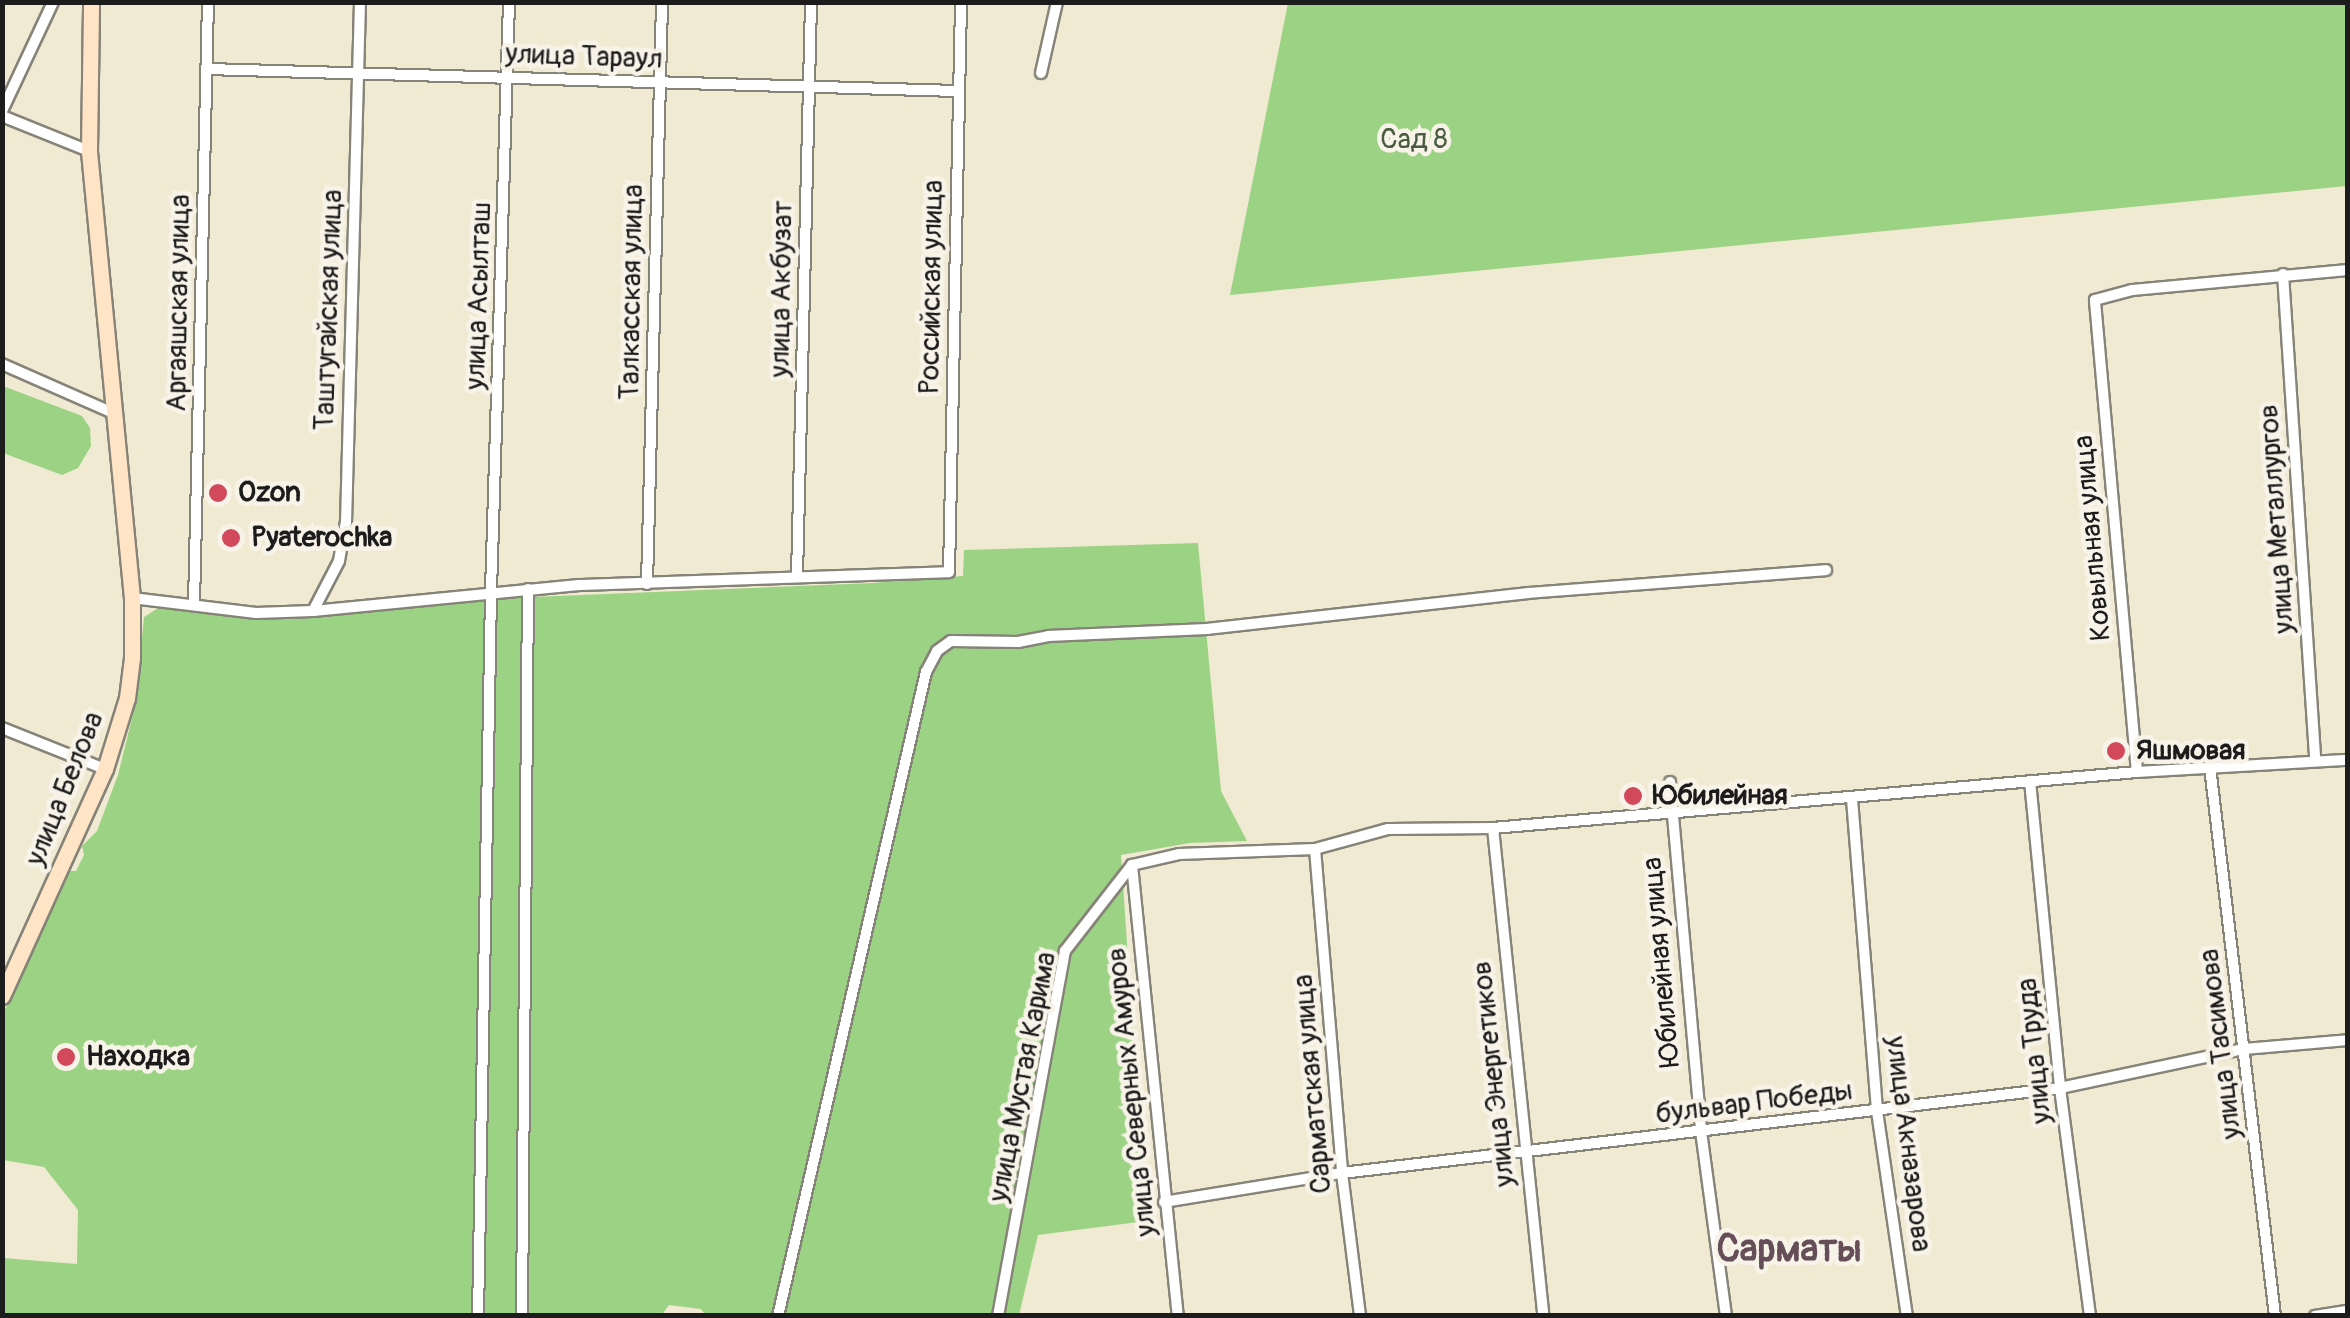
<!DOCTYPE html>
<html>
<head>
<meta charset="utf-8">
<style>
	body { margin:0 }
	#map { position:relative; width:2350px; height:1318px; overflow:hidden; background:#f0ead3; font-family:Pangolin,sans-serif }
	div>[style] { position:absolute }
	[style*='--x'] { left:calc(var(--x)*1px); top:calc(var(--y)*1px); width:calc(var(--w)*1px); rotate:calc(var(--a)*1deg) }
	.green>* { inset:0; background:#9cd283 }
	.roads { filter:drop-shadow(2px 0 #868378) drop-shadow(-2px 0 #868378) drop-shadow(0 2px #868378) drop-shadow(0 -2px #868378) }
	.street>* { height:10px; margin:-5px; padding:0 5px; transform-origin:5px; border-radius:5px; background:#fff }
	.secondary>* { height:15px; margin:-7.5px; padding:0 7.5px; transform-origin:7.5px; border-radius:7.5px; background:#ffe4c6 }
	.dots>* { width:28px; height:28px; translate:-50% -50%; box-sizing:border-box; border:5px solid #f7f3e8; border-radius:50% }
	span { translate:-50% -50%; white-space:nowrap; text-align:center; line-height:1.15; -webkit-text-stroke:9px #f7f3e8; paint-order:stroke }
	.street-label { font-size:28px; color:#1c1c1c }
	.park-label { font-size:28px; color:#495c40 }
	.poi-label { font-size:28px; color:#1c1c1c; font-weight:700 }
	.left { translate:0 -50%; text-align:left }
	.district-label { font-size:38px; color:#654e58; font-weight:700 }
	.frame { position:absolute; inset:0; border:5px solid #1c1c1c; pointer-events:none }
</style>
</head>
<body>
<div id="map">
	<div class="green">
		<i style="clip-path:polygon(1288px 3px,2347px 3px,2347px 186px,1230px 295px)"></i>
		<i style="clip-path:polygon(3px 386px,82px 416px,90px 428px,91px 446px,78px 468px,62px 475px,3px 453px)"></i>
		<i style="clip-path:polygon(1198px 543px,1221px 791px,1247px 841px,1190px 843px,1121px 855px,1146px 1221px,1038px 1235px,1019px 1315px,706px 1316px,701px 1309px,669px 1305px,661px 1316px,3px 1315px,3px 1258px,77px 1264px,78px 1210px,44px 1167px,3px 1160px,3px 1014px,68px 871px,76px 871px,84px 855px,82px 846px,97px 831px,118px 775px,136px 702px,144px 617px,163px 605px,261px 608px,873px 583px,963px 576px,964px 550px)"></i>
	</div>
	<div class="roads">
		<div class="street">
			<i style="--x:207;--y:69;--w:752;--a:1.68"></i>
			<i style="--x:1041;--y:73;--w:73;--a:-77.3"></i>
			<i style="--x:2;--y:111;--w:120;--a:-64.9"></i>
			<i style="--x:2;--y:116;--w:94;--a:21.9"></i>
			<i style="--x:2283;--y:274;--w:488;--a:86.2"></i>
			<i style="--x:2;--y:364;--w:119;--a:23.8"></i>
			<i style="--x:797;--y:576;--w:574;--a:-88.6"></i>
			<i style="--x:647;--y:584;--w:582;--a:-88.52"></i>
			<i style="--x:132;--y:598;--w:125;--a:6.9"></i>
			<i style="--x:256;--y:613;--w:57;--a:-2"></i>
			<i style="--x:313;--y:611;--w:267;--a:-5.6"></i>
			<i style="--x:579;--y:585;--w:370;--a:-2"></i>
			<i style="--x:949;--y:572;--w:570;--a:-88.79"></i>
			<i style="--x:194;--y:604;--w:602;--a:-88.67"></i>
			<i style="--x:313;--y:611;--w:56;--a:-62.5"></i>
			<i style="--x:339;--y:561;--w:39;--a:-80"></i>
			<i style="--x:346;--y:523;--w:521;--a:-88.46"></i>
			<i style="--x:2;--y:728;--w:111;--a:21.7"></i>
			<i style="--x:2210;--y:767;--w:553;--a:83.25"></i>
			<i style="--x:2137;--y:772;--w:474;--a:-95.1"></i>
			<i style="--x:2095;--y:300;--w:38;--a:-15"></i>
			<i style="--x:2132;--y:290;--w:217;--a:-5.3"></i>
			<i style="--x:2030;--y:781;--w:308;--a:84.4"></i>
			<i style="--x:2060;--y:1088;--w:230;--a:82.5"></i>
			<i style="--x:1670;--y:782;--w:350;--a:84.9"></i>
			<i style="--x:1701;--y:1131;--w:187;--a:82.3"></i>
			<i style="--x:1852;--y:799;--w:313;--a:85.4"></i>
			<i style="--x:1877;--y:1111;--w:207;--a:81.7"></i>
			<i style="--x:1493;--y:828;--w:491;--a:84.1"></i>
			<i style="--x:1315;--y:849;--w:325;--a:85.2"></i>
			<i style="--x:1342;--y:1173;--w:144;--a:82.8"></i>
			<i style="--x:1132;--y:865;--w:48;--a:-13.2"></i>
			<i style="--x:1179;--y:854;--w:136;--a:-2.1"></i>
			<i style="--x:1315;--y:849;--w:76;--a:-15.3"></i>
			<i style="--x:1388;--y:829;--w:105;--a:-0.5"></i>
			<i style="--x:1493;--y:828;--w:646;--a:-4.97"></i>
			<i style="--x:2137;--y:772;--w:211;--a:-3.3"></i>
			<i style="--x:1132;--y:865;--w:453;--a:84.2"></i>
			<i style="--x:1164;--y:1202;--w:180;--a:-9.3"></i>
			<i style="--x:1342;--y:1173;--w:723;--a:-6.75"></i>
			<i style="--x:2060;--y:1088;--w:188;--a:-12"></i>
			<i style="--x:2244;--y:1049;--w:104;--a:-4.9"></i>
			<i style="--x:478;--y:1316;--w:725;--a:-88.97"></i>
			<i style="--x:491;--y:591;--w:589;--a:-88.25"></i>
			<i style="--x:522;--y:1316;--w:727;--a:-89.53"></i>
			<i style="--x:778;--y:1316;--w:661;--a:-77.06"></i>
			<i style="--x:926;--y:672;--w:24;--a:-62"></i>
			<i style="--x:937;--y:651;--w:17;--a:-36"></i>
			<i style="--x:951;--y:641;--w:67;--a:0.9"></i>
			<i style="--x:1018;--y:642;--w:31;--a:-11"></i>
			<i style="--x:1048;--y:636;--w:159;--a:-2.5"></i>
			<i style="--x:1207;--y:629;--w:323;--a:-6.4"></i>
			<i style="--x:1528;--y:593;--w:299;--a:-4.4"></i>
			<i style="--x:998;--y:1316;--w:371;--a:-79.6"></i>
			<i style="--x:1065;--y:951;--w:109;--a:-52.1"></i>
			<i style="--x:2315;--y:1316;--w:33;--a:-9"></i>
		</div>
		<div class="secondary">
			<i style="--x:2;--y:996;--w:249;--a:-65.6"></i>
			<i style="--x:105;--y:769;--w:74;--a:-72.8"></i>
			<i style="--x:127;--y:698;--w:40;--a:-82.9"></i>
			<i style="--x:132;--y:658;--w:60;--a:-90"></i>
			<i style="--x:132;--y:598;--w:449;--a:-95.5"></i>
			<i style="--x:89;--y:151;--w:149;--a:-89.2"></i>
		</div>
	</div>
	<div class="dots">
		<i style="left:218px;top:493px;background:#d1495b"></i>
		<i style="left:231px;top:538px;background:#d1495b"></i>
		<i style="left:2116px;top:751px;background:#d1495b"></i>
		<i style="left:1633px;top:796px;background:#d1495b"></i>
		<i style="left:66px;top:1057px;background:#d1495b"></i>
	</div>
	<div class="street-label">
		<span style="left:584px;top:57px;rotate:2deg">улица Тараул</span>
		<span style="left:932px;top:287px;rotate:-89deg">Российская улица</span>
		<span style="left:782px;top:289px;rotate:-89deg">улица Акбузат</span>
		<span style="left:632px;top:292px;rotate:-89deg">Талкасская улица</span>
		<span style="left:479px;top:296px;rotate:-88deg">улица Асылташ</span>
		<span style="left:179px;top:303px;rotate:-89deg">Аргаяшская улица</span>
		<span style="left:329px;top:310px;rotate:-88deg">Таштугайская улица</span>
		<span style="left:2277px;top:519px;rotate:-94deg">улица Металлургов</span>
		<span style="left:2093px;top:538px;rotate:-95deg">Ковыльная улица</span>
		<span style="left:65px;top:789px;rotate:-68deg">улица Белова</span>
		<span style="left:1662px;top:962px;rotate:-95deg">Юбилейная улица</span>
		<span style="left:2221px;top:1044px;rotate:-97deg">улица Тасимова</span>
		<span style="left:2035px;top:1051px;rotate:-96deg">улица Труда</span>
		<span style="left:1494px;top:1074px;rotate:-96deg">улица Энергетиков</span>
		<span style="left:1023px;top:1077px;rotate:-79deg">улица Мустая Карима</span>
		<span style="left:1313px;top:1084px;rotate:-95deg">Сарматская улица</span>
		<span style="left:1132px;top:1092px;rotate:-96deg">улица Северных Амуров</span>
		<span style="left:1754px;top:1103px;rotate:-7deg">бульвар Победы</span>
		<span style="left:1908px;top:1144px;rotate:83deg">улица Акназарова</span>
	</div>
	<div class="park-label">
		<span style="left:1414px;top:140px">Сад 8</span>
	</div>
	<div class="poi-label">
		<span class="left" style="left:238px;top:493px">Ozon</span>
		<span class="left" style="left:251px;top:538px">Pyaterochka</span>
		<span class="left" style="left:2136px;top:751px">Яшмовая</span>
		<span class="left" style="left:1653px;top:796px">Юбилейная</span>
		<span class="left" style="left:86px;top:1057px">Находка</span>
	</div>
	<div class="district-label">
		<span style="left:1789px;top:1250px">Сарматы</span>
	</div>
	<div class="frame"></div>
</div>
</body>
</html>
